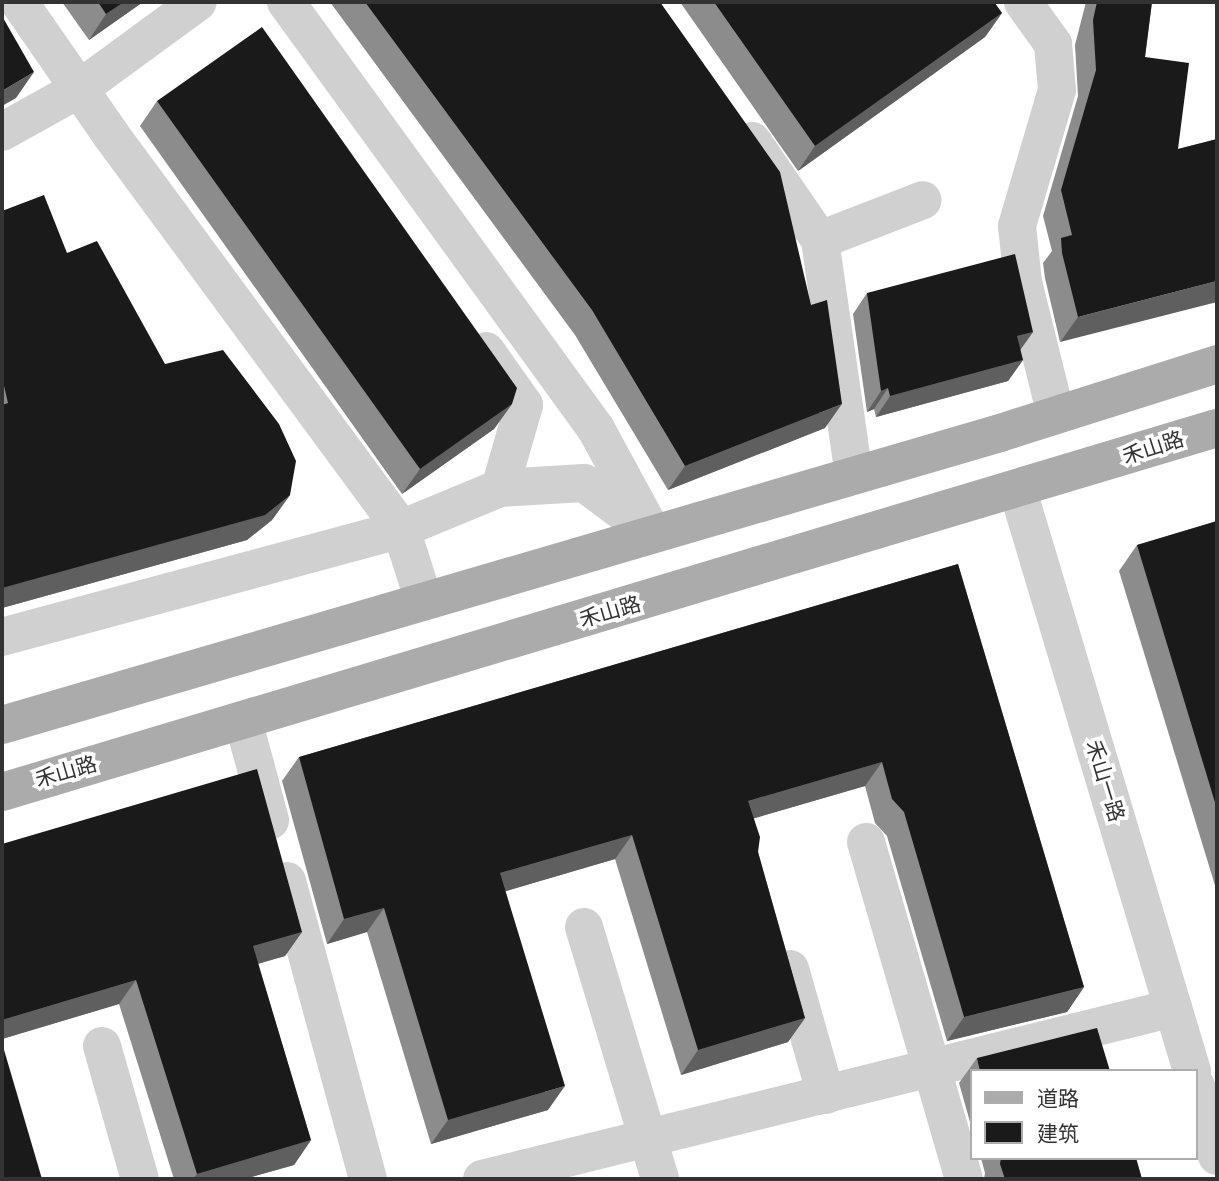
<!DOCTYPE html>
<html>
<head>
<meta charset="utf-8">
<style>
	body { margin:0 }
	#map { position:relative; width:1219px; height:1181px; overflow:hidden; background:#fff; font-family:"Source Sans 3","Noto Sans SC",sans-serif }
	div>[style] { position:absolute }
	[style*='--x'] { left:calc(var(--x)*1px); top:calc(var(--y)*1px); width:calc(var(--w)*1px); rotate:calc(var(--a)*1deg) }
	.minor>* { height:38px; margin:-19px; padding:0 19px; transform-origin:19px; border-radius:19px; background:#d0d0d0 }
	.major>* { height:38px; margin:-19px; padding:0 19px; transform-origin:19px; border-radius:19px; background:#ababab }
	.wall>* { inset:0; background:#8c8c8c }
	.shaded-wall>* { inset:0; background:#5f5f5f }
	.building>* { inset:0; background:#1a1a1a }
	span { translate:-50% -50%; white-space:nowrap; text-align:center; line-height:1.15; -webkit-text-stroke:7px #fff; paint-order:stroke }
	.street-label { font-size:21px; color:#333 }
	.frame { position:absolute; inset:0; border:4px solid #333; pointer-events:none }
	.legend { position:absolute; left:970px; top:1069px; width:228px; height:91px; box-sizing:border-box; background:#fff; border:2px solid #adadad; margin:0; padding:9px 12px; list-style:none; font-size:21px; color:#333 }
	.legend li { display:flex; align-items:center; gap:14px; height:35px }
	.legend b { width:35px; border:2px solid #adadad }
</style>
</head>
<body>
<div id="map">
	<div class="minor">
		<i style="--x:19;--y:2;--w:162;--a:55.3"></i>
		<i style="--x:111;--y:135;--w:489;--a:53.6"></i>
		<i style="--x:401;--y:529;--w:76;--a:72.3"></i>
		<i style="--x:286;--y:2;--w:528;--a:54.02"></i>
		<i style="--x:596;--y:429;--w:107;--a:61.5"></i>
		<i style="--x:1023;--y:2;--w:52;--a:54.5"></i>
		<i style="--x:1053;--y:44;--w:46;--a:85"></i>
		<i style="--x:1057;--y:90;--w:142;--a:106.4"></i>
		<i style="--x:1017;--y:226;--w:56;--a:83.9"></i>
		<i style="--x:1023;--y:282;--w:137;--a:76.1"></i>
		<i style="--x:2;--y:132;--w:88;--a:-29.2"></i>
		<i style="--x:79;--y:89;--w:147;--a:-36.2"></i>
		<i style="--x:752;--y:141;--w:120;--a:55.5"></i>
		<i style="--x:820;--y:240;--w:238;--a:81.8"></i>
		<i style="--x:820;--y:240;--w:110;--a:-21.2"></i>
		<i style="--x:486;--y:351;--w:66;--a:54.9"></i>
		<i style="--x:524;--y:405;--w:86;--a:106.1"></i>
		<i style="--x:1018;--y:491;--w:606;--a:73.3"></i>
		<i style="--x:2;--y:637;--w:413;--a:-15.1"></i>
		<i style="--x:401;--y:529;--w:107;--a:-22.5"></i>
		<i style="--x:500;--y:488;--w:84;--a:-3.4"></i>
		<i style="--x:584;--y:483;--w:86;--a:36.5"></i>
		<i style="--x:243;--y:720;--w:104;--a:74.9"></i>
		<i style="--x:866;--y:842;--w:351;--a:73.8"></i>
		<i style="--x:287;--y:881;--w:309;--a:74.8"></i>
		<i style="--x:584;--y:927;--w:263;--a:73.2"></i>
		<i style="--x:790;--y:969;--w:131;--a:74.1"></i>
		<i style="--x:102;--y:1046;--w:138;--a:74.1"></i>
		<i style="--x:1196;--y:1086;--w:73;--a:73.3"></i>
		<i style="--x:482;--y:1179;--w:712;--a:-13.9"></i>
	</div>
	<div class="major">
		<i style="--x:2;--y:725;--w:1040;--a:-16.31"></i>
		<i style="--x:1000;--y:433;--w:228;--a:-17.6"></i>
		<i style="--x:2;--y:792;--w:1268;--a:-16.68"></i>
	</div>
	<div class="wall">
		<i style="clip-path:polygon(62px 2px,143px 2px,89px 40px)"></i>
		<i style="clip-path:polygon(330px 2px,660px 2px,825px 428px,668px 490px,575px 335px)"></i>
		<i style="clip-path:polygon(680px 2px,994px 2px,1002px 13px,985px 37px,798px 171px)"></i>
		<i style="clip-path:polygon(1086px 2px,1152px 2px,1145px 57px,1178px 149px,1217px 139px,1060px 342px,1045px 278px,1043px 263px,1052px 251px,1043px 216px,1078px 96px,1075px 45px)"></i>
		<i style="clip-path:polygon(157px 101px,512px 404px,494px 429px,402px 494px,140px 126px)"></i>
		<i style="clip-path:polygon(2px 211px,67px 253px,165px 364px,290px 495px,272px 520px,247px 540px,2px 608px)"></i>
		<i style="clip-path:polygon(867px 293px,1033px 332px,1020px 350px,1023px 360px,1008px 381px,876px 417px,874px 409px,867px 412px,853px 314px)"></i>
		<i style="clip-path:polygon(1217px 521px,1217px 892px,1119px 571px,1137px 545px)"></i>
		<i style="clip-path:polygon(958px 564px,1084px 987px,1067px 1012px,947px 1041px,887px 836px,875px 823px,865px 786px,754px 818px,758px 852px,805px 1018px,788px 1042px,681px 1075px,615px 859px,505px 891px,548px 1110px,431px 1144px,367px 932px,327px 944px,282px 781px,299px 757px)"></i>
		<i style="clip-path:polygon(2px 844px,302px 932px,285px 956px,258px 964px,311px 1140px,294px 1165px,244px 1179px,174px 1179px,119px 1004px,2px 1039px)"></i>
		<i style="clip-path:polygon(977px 1058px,1110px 1071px,972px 1071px,972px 1129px,959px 1083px)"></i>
		<i style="clip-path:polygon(981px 1158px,1136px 1158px,1142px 1179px,984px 1179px,985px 1173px)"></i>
	</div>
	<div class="shaded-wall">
		<i style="clip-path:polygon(124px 2px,143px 2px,89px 40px,106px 14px)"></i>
		<i style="clip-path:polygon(1002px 13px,985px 37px,798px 171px,815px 146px)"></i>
		<i style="clip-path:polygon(34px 72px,16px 98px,2px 106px,2px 91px)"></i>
		<i style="clip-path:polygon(1217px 281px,1217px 302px,1060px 342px,1078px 317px)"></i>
		<i style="clip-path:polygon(1033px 332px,1018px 353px,1017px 336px)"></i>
		<i style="clip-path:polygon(1023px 360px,1008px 381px,876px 417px,890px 396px)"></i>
		<i style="clip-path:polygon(888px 388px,874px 409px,867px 412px,881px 391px)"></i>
		<i style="clip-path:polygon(512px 404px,494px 429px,402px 494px,420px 469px)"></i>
		<i style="clip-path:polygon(842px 404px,825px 428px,668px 490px,685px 466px)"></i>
		<i style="clip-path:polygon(290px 495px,272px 520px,247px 540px,2px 608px,2px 588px)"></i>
		<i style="clip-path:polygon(882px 762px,865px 786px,731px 825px,748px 801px)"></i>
		<i style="clip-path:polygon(632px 835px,615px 859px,483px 898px,500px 873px)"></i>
		<i style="clip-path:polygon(384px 908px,367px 932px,327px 944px,344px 919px)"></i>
		<i style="clip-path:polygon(302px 932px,285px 956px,236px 970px,253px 946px)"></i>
		<i style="clip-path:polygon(136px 980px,119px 1004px,2px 1039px,2px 1020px)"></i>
		<i style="clip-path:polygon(1084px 987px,1067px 1012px,947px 1041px,964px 1017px)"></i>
		<i style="clip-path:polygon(805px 1018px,788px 1042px,681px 1075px,698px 1050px)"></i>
		<i style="clip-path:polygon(565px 1086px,548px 1110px,431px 1144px,448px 1120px)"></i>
		<i style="clip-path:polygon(311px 1140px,294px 1165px,244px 1179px,193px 1179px,197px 1174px)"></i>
	</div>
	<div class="building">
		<i style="clip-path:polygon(98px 2px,124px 2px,106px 14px)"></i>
		<i style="clip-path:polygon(365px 2px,660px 2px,780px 172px,811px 305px,827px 300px,842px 404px,685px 466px,592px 310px)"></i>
		<i style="clip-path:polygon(714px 2px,994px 2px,1002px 13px,815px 146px)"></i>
		<i style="clip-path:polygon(1097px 2px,1152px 2px,1145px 57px,1189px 63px,1178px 149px,1217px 139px,1217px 281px,1078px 317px,1062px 253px,1061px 238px,1072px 235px,1061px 190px,1096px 70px,1093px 20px)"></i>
		<i style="clip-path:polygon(2px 16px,34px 72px,2px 91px)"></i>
		<i style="clip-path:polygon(262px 27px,517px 388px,512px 404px,420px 469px,157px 101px)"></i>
		<i style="clip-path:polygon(44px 195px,67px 253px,97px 241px,165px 364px,223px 350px,279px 424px,296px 461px,290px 495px,265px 515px,2px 588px,2px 405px,8px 403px,2px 377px,2px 211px)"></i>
		<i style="clip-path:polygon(1015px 254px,1033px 332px,1017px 336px,1023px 360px,890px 396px,888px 388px,881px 391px,867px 293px)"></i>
		<i style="clip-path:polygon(1217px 521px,1217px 809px,1137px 545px)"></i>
		<i style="clip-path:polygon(958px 564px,1084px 987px,964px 1017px,904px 812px,892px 799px,882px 762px,748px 801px,760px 837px,758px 852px,805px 1018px,698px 1050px,632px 835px,500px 873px,565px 1086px,448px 1120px,384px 908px,344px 919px,299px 757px)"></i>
		<i style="clip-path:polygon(257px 769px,302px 932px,253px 946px,311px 1140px,197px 1174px,136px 980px,2px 1020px,2px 844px)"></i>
		<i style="clip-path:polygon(1097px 1028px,1110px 1071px,980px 1071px,977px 1058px)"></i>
		<i style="clip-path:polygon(2px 1043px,42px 1179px,2px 1179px)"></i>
		<i style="clip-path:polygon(1001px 1158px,1136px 1158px,1142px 1179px,1005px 1179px,1000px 1164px)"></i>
	</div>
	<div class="street-label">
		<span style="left:1153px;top:448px;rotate:-18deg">禾山路</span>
		<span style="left:610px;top:612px;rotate:-16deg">禾山路</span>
		<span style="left:66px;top:772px;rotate:-16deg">禾山路</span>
		<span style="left:1105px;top:781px;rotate:73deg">禾山一路</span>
	</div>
	<div class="frame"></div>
	<ul class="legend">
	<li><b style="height:9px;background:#ababab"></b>道路</li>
	<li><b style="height:19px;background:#1a1a1a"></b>建筑</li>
	</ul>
</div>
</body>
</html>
